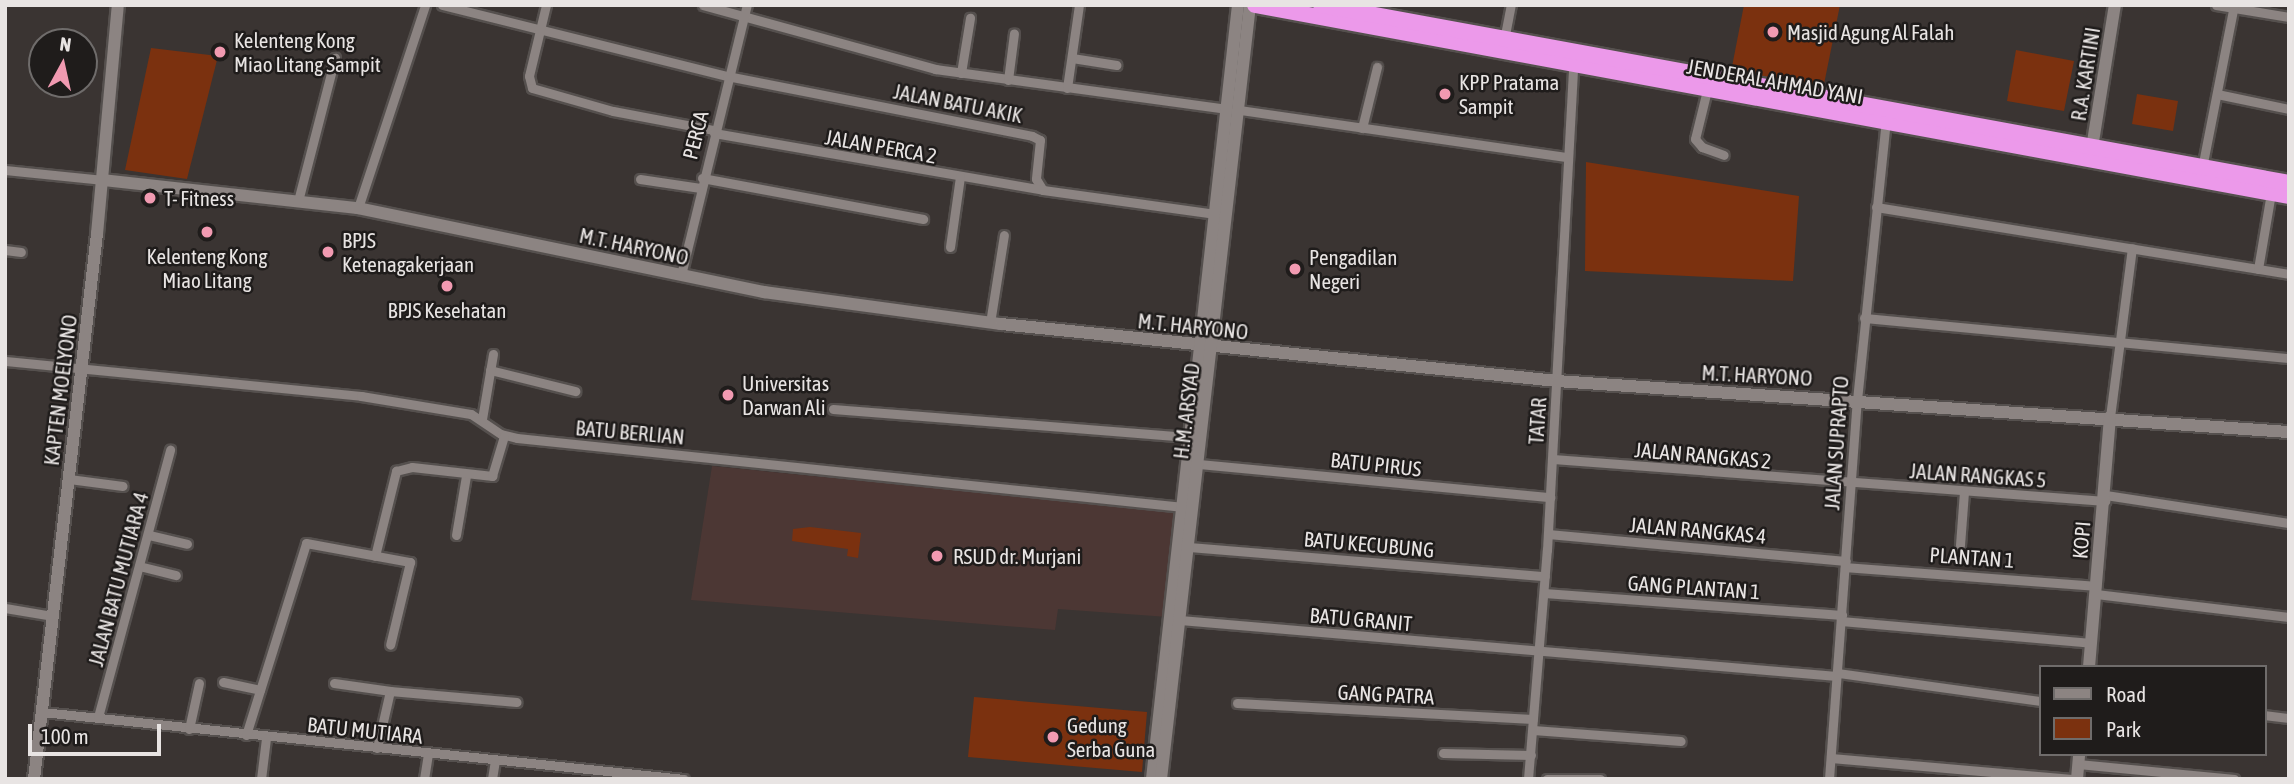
<!DOCTYPE html>
<html>
<head>
<meta charset="utf-8">
<style>
	body { margin:0 }
	#map { position:relative; width:2294px; height:784px; overflow:hidden; background:#3a3432; font-family:"Asap Condensed",sans-serif }
	div>[style] { position:absolute }
	[style*='--x'] { left:calc(var(--x)*1px); top:calc(var(--y)*1px); width:calc(var(--w)*1px); rotate:calc(var(--a)*1deg) }
	.medical>* { inset:0; background:#4c3734 }
	.green>* { inset:0; background:#7b310f }
	.roads { filter:drop-shadow(2px 0 #55504e) drop-shadow(-2px 0 #55504e) drop-shadow(0 2px #55504e) drop-shadow(0 -2px #55504e) }
	.street>* { height:9px; margin:-4.5px; padding:0 4.5px; transform-origin:4.5px; border-radius:4.5px; background:#8c8482 }
	.secondary>* { height:12px; margin:-6px; padding:0 6px; transform-origin:6px; border-radius:6px; background:#8c8482 }
	.highway>* { height:16px; margin:-8px; padding:0 8px; transform-origin:8px; border-radius:8px; background:#ec99ea }
	.dots>* { width:19px; height:19px; translate:-50% -50%; box-sizing:border-box; border:4px solid #1f1c1b; border-radius:50% }
	span { translate:-50% -50%; white-space:nowrap; text-align:center; line-height:1.15; -webkit-text-stroke:5px #1f1c1b; paint-order:stroke }
	.poi-label { font-size:21px; color:#e8e4e3 }
	.left { translate:0 -50%; text-align:left }
	.street-label { font-size:21px; color:#e8e4e3 }
	.frame { position:absolute; inset:0; border:7px solid #e8e4e3; pointer-events:none }
	.legend { position:absolute; left:2039px; top:665px; width:228px; height:91px; box-sizing:border-box; background:#1f1c1b; border:2px solid #6f6c6b; margin:0; padding:9px 12px; list-style:none; font-size:21px; color:#e8e4e3 }
	.legend li { display:flex; align-items:center; gap:14px; height:35px }
	.legend b { width:35px; border:2px solid #6f6c6b }
	.north { position:absolute; left:28px; top:28px; width:70px; height:70px; box-sizing:border-box; background:#1f1c1b; border:2px solid #6f6c6b; border-radius:50%; rotate:8deg; font-size:19px; font-weight:700; line-height:28px; text-align:center; color:#e8e4e3 }
	.north::after { content:''; display:block; margin:auto; width:24px; height:32px; background:#f19ab1; clip-path:polygon(50% 0,100% 100%,50% 72%,0 100%) }
	.scale { position:absolute; left:28px; top:724px; width:133px; height:32px; box-sizing:border-box; border:4px solid #e8e4e3; border-top:0; padding-left:9px; font-size:21px; line-height:24px; white-space:nowrap; color:#e8e4e3; -webkit-text-stroke:5px #1f1c1b; paint-order:stroke }
</style>
</head>
<body>
<div id="map">
	<div class="medical">
		<i style="clip-path:polygon(712px 466px,1181px 512px,1168px 617px,1058px 609px,1055px 630px,691px 600px)"></i>
	</div>
	<div class="green">
		<i style="clip-path:polygon(1744px 5px,1840px 5px,1822px 94px,1730px 77px)"></i>
		<i style="clip-path:polygon(151px 48px,218px 56px,187px 179px,125px 170px)"></i>
		<i style="clip-path:polygon(2016px 50px,2074px 61px,2064px 111px,2007px 101px)"></i>
		<i style="clip-path:polygon(2137px 94px,2178px 101px,2173px 131px,2132px 124px)"></i>
		<i style="clip-path:polygon(1586px 162px,1799px 196px,1793px 281px,1585px 271px)"></i>
		<i style="clip-path:polygon(810px 527px,861px 533px,858px 558px,847px 556px,848px 549px,792px 541px,793px 529px)"></i>
		<i style="clip-path:polygon(974px 697px,1147px 712px,1142px 772px,968px 757px)"></i>
	</div>
	<div class="roads">
		<div class="street">
			<i style="--x:442;--y:5;--w:294;--a:14"></i>
			<i style="--x:727;--y:76;--w:311;--a:11.1"></i>
			<i style="--x:1032;--y:136;--w:9;--a:27"></i>
			<i style="--x:1040;--y:140;--w:39;--a:96"></i>
			<i style="--x:1036;--y:179;--w:13;--a:58"></i>
			<i style="--x:1043;--y:190;--w:176;--a:7.9"></i>
			<i style="--x:546;--y:5;--w:73;--a:103.5"></i>
			<i style="--x:529;--y:76;--w:12;--a:76"></i>
			<i style="--x:532;--y:88;--w:84;--a:15.9"></i>
			<i style="--x:613;--y:111;--w:103;--a:10.7"></i>
			<i style="--x:703;--y:5;--w:241;--a:15.4"></i>
			<i style="--x:935;--y:69;--w:295;--a:7.8"></i>
			<i style="--x:2216;--y:5;--w:74;--a:9.3"></i>
			<i style="--x:1504;--y:40;--w:36;--a:-79"></i>
			<i style="--x:1072;--y:58;--w:45;--a:9"></i>
			<i style="--x:961;--y:73;--w:56;--a:-80.7"></i>
			<i style="--x:1008;--y:80;--w:47;--a:-82.7"></i>
			<i style="--x:1067;--y:88;--w:84;--a:-81.8"></i>
			<i style="--x:1707;--y:90;--w:50;--a:103.8"></i>
			<i style="--x:1695;--y:139;--w:11;--a:49"></i>
			<i style="--x:1702;--y:147;--w:23;--a:20"></i>
			<i style="--x:2217;--y:94;--w:74;--a:11.8"></i>
			<i style="--x:1240;--y:110;--w:330;--a:8.2"></i>
			<i style="--x:1362;--y:128;--w:63;--a:-76.2"></i>
			<i style="--x:714;--y:133;--w:334;--a:9.8"></i>
			<i style="--x:2202;--y:168;--w:166;--a:-78.9"></i>
			<i style="--x:5;--y:170;--w:99;--a:5.8"></i>
			<i style="--x:702;--y:178;--w:225;--a:10.5"></i>
			<i style="--x:640;--y:179;--w:61;--a:8.5"></i>
			<i style="--x:298;--y:201;--w:148;--a:-75.5"></i>
			<i style="--x:1876;--y:207;--w:418;--a:9.2"></i>
			<i style="--x:358;--y:208;--w:214;--a:-71.7"></i>
			<i style="--x:950;--y:247;--w:71;--a:-81.9"></i>
			<i style="--x:5;--y:250;--w:16;--a:7"></i>
			<i style="--x:2258;--y:269;--w:77;--a:-80.3"></i>
			<i style="--x:681;--y:275;--w:278;--a:-76.3"></i>
			<i style="--x:1864;--y:318;--w:427;--a:5.4"></i>
			<i style="--x:990;--y:323;--w:89;--a:-81"></i>
			<i style="--x:5;--y:361;--w:358;--a:5.6"></i>
			<i style="--x:361;--y:396;--w:111;--a:9.3"></i>
			<i style="--x:471;--y:414;--w:36;--a:34"></i>
			<i style="--x:501;--y:434;--w:16;--a:14"></i>
			<i style="--x:517;--y:438;--w:670;--a:5.91"></i>
			<i style="--x:490;--y:370;--w:88;--a:13.9"></i>
			<i style="--x:833;--y:409;--w:359;--a:4.5"></i>
			<i style="--x:2110;--y:417;--w:170;--a:-82.6"></i>
			<i style="--x:482;--y:419;--w:66;--a:-80.4"></i>
			<i style="--x:1553;--y:459;--w:554;--a:4.35"></i>
			<i style="--x:1199;--y:464;--w:353;--a:5.4"></i>
			<i style="--x:69;--y:479;--w:54;--a:7.4"></i>
			<i style="--x:2105;--y:495;--w:186;--a:8.7"></i>
			<i style="--x:1548;--y:534;--w:299;--a:5.2"></i>
			<i style="--x:149;--y:535;--w:39;--a:13"></i>
			<i style="--x:456;--y:535;--w:60;--a:-80.4"></i>
			<i style="--x:1960;--y:545;--w:53;--a:-85.7"></i>
			<i style="--x:1189;--y:547;--w:357;--a:4.7"></i>
			<i style="--x:375;--y:556;--w:88;--a:-76.1"></i>
			<i style="--x:396;--y:471;--w:16;--a:-14"></i>
			<i style="--x:412;--y:467;--w:81;--a:6.4"></i>
			<i style="--x:492;--y:476;--w:42;--a:-73.3"></i>
			<i style="--x:139;--y:566;--w:38;--a:14"></i>
			<i style="--x:1845;--y:567;--w:252;--a:4.3"></i>
			<i style="--x:1544;--y:593;--w:299;--a:4.2"></i>
			<i style="--x:2096;--y:594;--w:194;--a:6.8"></i>
			<i style="--x:5;--y:608;--w:49;--a:9.5"></i>
			<i style="--x:1180;--y:620;--w:659;--a:4.87"></i>
			<i style="--x:1841;--y:621;--w:251;--a:5"></i>
			<i style="--x:1838;--y:673;--w:204;--a:7.9"></i>
			<i style="--x:223;--y:682;--w:38;--a:12"></i>
			<i style="--x:334;--y:683;--w:57;--a:8.1"></i>
			<i style="--x:1237;--y:703;--w:296;--a:3.1"></i>
			<i style="--x:42;--y:712;--w:645;--a:5.96"></i>
			<i style="--x:2264;--y:715;--w:25;--a:7"></i>
			<i style="--x:98;--y:717;--w:277;--a:-74.9"></i>
			<i style="--x:189;--y:729;--w:47;--a:-77.7"></i>
			<i style="--x:1533;--y:730;--w:148;--a:4.3"></i>
			<i style="--x:246;--y:735;--w:201;--a:-72.6"></i>
			<i style="--x:306;--y:543;--w:106;--a:10.4"></i>
			<i style="--x:410;--y:562;--w:85;--a:103.5"></i>
			<i style="--x:377;--y:748;--w:58;--a:-77.2"></i>
			<i style="--x:390;--y:691;--w:127;--a:5"></i>
			<i style="--x:1443;--y:753;--w:88;--a:1.3"></i>
			<i style="--x:1831;--y:758;--w:242;--a:5"></i>
			<i style="--x:2078;--y:764;--w:157;--a:5.5"></i>
			<i style="--x:261;--y:779;--w:41;--a:-83"></i>
			<i style="--x:424;--y:779;--w:25;--a:-81"></i>
			<i style="--x:492;--y:779;--w:19;--a:-81"></i>
			<i style="--x:1528;--y:779;--w:230;--a:-85.3"></i>
			<i style="--x:1547;--y:550;--w:485;--a:-86.9"></i>
			<i style="--x:1547;--y:779;--w:53;--a:0"></i>
			<i style="--x:1829;--y:779;--w:380;--a:-85.8"></i>
			<i style="--x:1857;--y:400;--w:282;--a:-84.1"></i>
		</div>
		<div class="secondary">
			<i style="--x:2092;--y:148;--w:145;--a:-80.9"></i>
			<i style="--x:103;--y:180;--w:257;--a:6.3"></i>
			<i style="--x:358;--y:208;--w:415;--a:11.7"></i>
			<i style="--x:764;--y:292;--w:239;--a:7.7"></i>
			<i style="--x:1001;--y:324;--w:559;--a:5.85"></i>
			<i style="--x:1557;--y:381;--w:734;--a:3.99"></i>
			<i style="--x:2089;--y:667;--w:251;--a:-85.2"></i>
			<i style="--x:34;--y:779;--w:549;--a:-83.41"></i>
			<i style="--x:97;--y:234;--w:230;--a:-84.8"></i>
			<i style="--x:1152;--y:779;--w:779;--a:-83.66"></i>
			<i style="--x:1161;--y:779;--w:779;--a:-83.44"></i>
			<i style="--x:2077;--y:779;--w:25;--a:-85"></i>
		</div>
		<div class="highway">
			<i style="--x:1255;--y:5;--w:1051;--a:10.47"></i>
			<i style="--x:1321;--y:5;--w:984;--a:10.42"></i>
		</div>
	</div>
	<div class="dots">
		<i style="left:1773px;top:32px;background:#f19ab1"></i>
		<i style="left:220px;top:52px;background:#f19ab1"></i>
		<i style="left:1445px;top:94px;background:#f19ab1"></i>
		<i style="left:150px;top:198px;background:#f19ab1"></i>
		<i style="left:207px;top:232px;background:#f19ab1"></i>
		<i style="left:328px;top:252px;background:#f19ab1"></i>
		<i style="left:1295px;top:269px;background:#f19ab1"></i>
		<i style="left:447px;top:286px;background:#f19ab1"></i>
		<i style="left:728px;top:395px;background:#f19ab1"></i>
		<i style="left:937px;top:556px;background:#f19ab1"></i>
		<i style="left:1053px;top:737px;background:#f19ab1"></i>
	</div>
	<div class="poi-label">
		<span class="left" style="left:1787px;top:32px">Masjid Agung Al Falah</span>
		<span class="left" style="left:234px;top:52px">Kelenteng Kong<br>Miao Litang Sampit</span>
		<span class="left" style="left:1459px;top:94px">KPP Pratama<br>Sampit</span>
		<span class="left" style="left:164px;top:198px">T- Fitness</span>
		<span class="left" style="left:342px;top:252px">BPJS<br>Ketenagakerjaan</span>
		<span style="left:207px;top:268px">Kelenteng Kong<br>Miao Litang</span>
		<span class="left" style="left:1309px;top:269px">Pengadilan<br>Negeri</span>
		<span style="left:447px;top:310px">BPJS Kesehatan</span>
		<span class="left" style="left:742px;top:395px">Universitas<br>Darwan Ali</span>
		<span class="left" style="left:953px;top:556px">RSUD dr. Murjani</span>
		<span class="left" style="left:1067px;top:737px">Gedung<br>Serba Guna</span>
	</div>
	<div class="street-label">
		<span style="left:2085px;top:74px;rotate:-81deg">R.A. KARTINI</span>
		<span style="left:1775px;top:81px;rotate:10deg">JENDERAL AHMAD YANI</span>
		<span style="left:958px;top:103px;rotate:11deg">JALAN BATU AKIK</span>
		<span style="left:695px;top:135px;rotate:-76deg">PERCA</span>
		<span style="left:881px;top:146px;rotate:10deg">JALAN PERCA 2</span>
		<span style="left:634px;top:246px;rotate:12deg">M.T. HARYONO</span>
		<span style="left:1193px;top:326px;rotate:6deg">M.T. HARYONO</span>
		<span style="left:1757px;top:375px;rotate:3deg">M.T. HARYONO</span>
		<span style="left:60px;top:390px;rotate:-83deg">KAPTEN MOELYONO</span>
		<span style="left:1186px;top:411px;rotate:-83deg">H.M. ARSYAD</span>
		<span style="left:1537px;top:421px;rotate:-86deg">TATAR</span>
		<span style="left:630px;top:432px;rotate:5deg">BATU BERLIAN</span>
		<span style="left:1836px;top:443px;rotate:-86deg">JALAN SUPRAPTO</span>
		<span style="left:1703px;top:455px;rotate:5deg">JALAN RANGKAS 2</span>
		<span style="left:1376px;top:464px;rotate:6deg">BATU PIRUS</span>
		<span style="left:1978px;top:475px;rotate:4deg">JALAN RANGKAS 5</span>
		<span style="left:1698px;top:530px;rotate:5deg">JALAN RANGKAS 4</span>
		<span style="left:2081px;top:540px;rotate:-85deg">KOPI</span>
		<span style="left:1369px;top:544px;rotate:5deg">BATU KECUBUNG</span>
		<span style="left:1972px;top:557px;rotate:4deg">PLANTAN 1</span>
		<span style="left:118px;top:579px;rotate:-75deg">JALAN BATU MUTIARA 4</span>
		<span style="left:1694px;top:587px;rotate:4deg">GANG PLANTAN 1</span>
		<span style="left:1361px;top:619px;rotate:5deg">BATU GRANIT</span>
		<span style="left:1386px;top:694px;rotate:3deg">GANG PATRA</span>
		<span style="left:365px;top:730px;rotate:6deg">BATU MUTIARA</span>
	</div>
	<div class="frame"></div>
	<ul class="legend">
	<li><b style="height:9px;background:#8c8482"></b>Road</li>
	<li><b style="height:19px;background:#7b310f"></b>Park</li>
	</ul>
	<div class="north">N</div>
	<div class="scale">100 m</div>
</div>
</body>
</html>
